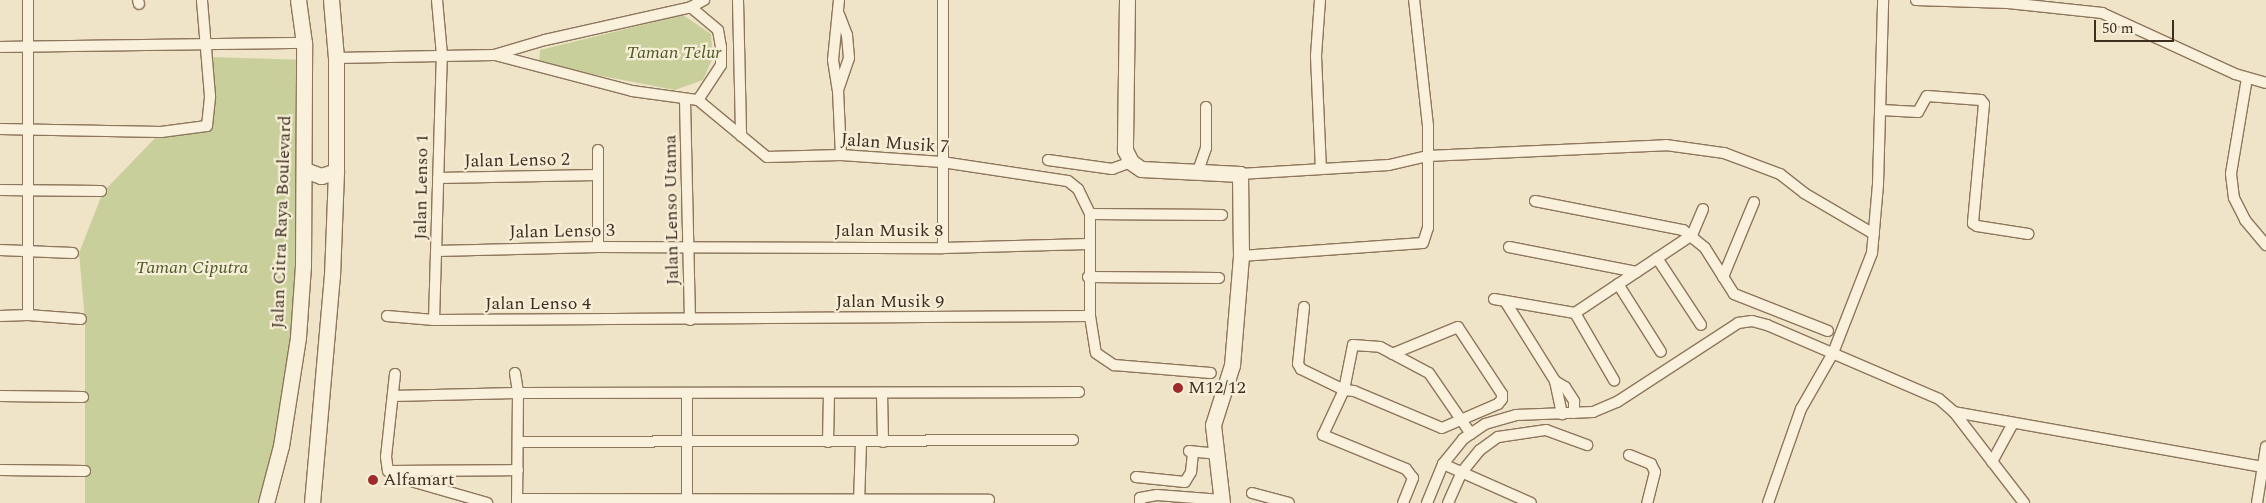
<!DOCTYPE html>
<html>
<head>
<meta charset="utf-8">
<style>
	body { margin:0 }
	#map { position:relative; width:2266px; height:503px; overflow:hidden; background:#f0e4c8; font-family:Spectral,serif }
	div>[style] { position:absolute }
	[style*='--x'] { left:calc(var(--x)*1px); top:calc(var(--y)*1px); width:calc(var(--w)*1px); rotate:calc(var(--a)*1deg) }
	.green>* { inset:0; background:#c9cf9b }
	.roads { filter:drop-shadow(1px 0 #8d765c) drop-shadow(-1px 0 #8d765c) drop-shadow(0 1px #8d765c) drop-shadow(0 -1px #8d765c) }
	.street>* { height:10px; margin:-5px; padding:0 5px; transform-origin:5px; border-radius:5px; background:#faf1dc }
	.secondary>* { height:15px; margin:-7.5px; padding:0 7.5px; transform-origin:7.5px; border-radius:7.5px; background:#faf1dc }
	.dots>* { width:14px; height:14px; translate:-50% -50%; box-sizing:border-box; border:2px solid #f7eed8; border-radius:50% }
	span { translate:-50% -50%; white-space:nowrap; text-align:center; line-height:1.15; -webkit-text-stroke:4.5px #f7eed8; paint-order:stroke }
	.park-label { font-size:18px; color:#4d5a26; font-style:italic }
	.street-label { font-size:18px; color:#3d2e20 }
	.poi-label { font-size:18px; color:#3d2e20 }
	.left { translate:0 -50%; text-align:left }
	.scale { position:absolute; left:2094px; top:20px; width:80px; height:22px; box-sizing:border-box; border:2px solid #3d2e20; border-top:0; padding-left:6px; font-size:15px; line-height:18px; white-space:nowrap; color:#3d2e20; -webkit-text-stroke:4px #f7eed8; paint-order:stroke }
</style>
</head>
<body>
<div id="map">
	<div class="green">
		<i style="clip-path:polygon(683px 15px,711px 34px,713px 57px,703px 80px,675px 90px,539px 64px,540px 50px)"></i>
		<i style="clip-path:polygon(212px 57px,308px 60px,303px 266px,266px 503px,85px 503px,85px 320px,79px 253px,103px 192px,161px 132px,211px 120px)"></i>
	</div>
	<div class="roads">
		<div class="street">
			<i style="--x:138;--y:0;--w:4;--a:76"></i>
			<i style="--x:738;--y:0;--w:136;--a:88.7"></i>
			<i style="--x:839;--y:0;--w:60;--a:95.7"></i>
			<i style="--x:833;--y:60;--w:30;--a:81"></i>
			<i style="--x:838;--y:90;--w:65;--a:87.4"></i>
			<i style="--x:1320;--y:0;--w:56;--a:94.1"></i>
			<i style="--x:1316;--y:56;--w:113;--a:87.5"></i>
			<i style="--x:1916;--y:0;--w:92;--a:1.9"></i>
			<i style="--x:2008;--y:3;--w:95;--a:6.1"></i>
			<i style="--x:2102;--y:13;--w:146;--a:24.6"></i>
			<i style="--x:2235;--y:74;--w:32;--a:16"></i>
			<i style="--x:0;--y:47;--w:304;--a:-0.8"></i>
			<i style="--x:495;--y:55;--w:142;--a:14.7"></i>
			<i style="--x:632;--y:91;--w:67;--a:7.8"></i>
			<i style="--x:698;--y:100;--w:42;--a:-56.7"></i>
			<i style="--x:721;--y:65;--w:18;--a:-90"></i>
			<i style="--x:721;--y:47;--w:17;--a:-100"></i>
			<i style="--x:718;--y:30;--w:35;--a:-140"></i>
			<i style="--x:336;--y:58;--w:158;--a:-1.1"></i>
			<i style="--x:494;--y:55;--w:53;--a:-16.4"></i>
			<i style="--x:545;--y:40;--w:150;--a:-12.7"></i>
			<i style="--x:691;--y:7;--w:15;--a:-28"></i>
			<i style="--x:2247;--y:78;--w:97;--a:99.5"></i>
			<i style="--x:2231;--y:174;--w:24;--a:83"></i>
			<i style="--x:2234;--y:198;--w:25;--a:63"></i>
			<i style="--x:2245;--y:220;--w:33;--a:50"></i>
			<i style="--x:838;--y:90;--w:34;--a:-71"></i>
			<i style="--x:849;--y:58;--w:23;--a:-95"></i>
			<i style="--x:847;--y:35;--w:22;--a:-111"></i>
			<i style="--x:685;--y:100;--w:220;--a:88.7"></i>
			<i style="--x:698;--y:100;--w:89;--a:39.6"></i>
			<i style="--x:767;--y:157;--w:74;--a:-1.5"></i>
			<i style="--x:841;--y:155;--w:101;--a:4"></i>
			<i style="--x:942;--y:162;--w:127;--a:8.6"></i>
			<i style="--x:1068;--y:181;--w:13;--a:39"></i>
			<i style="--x:1078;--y:189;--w:28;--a:64"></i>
			<i style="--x:1090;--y:214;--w:102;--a:90"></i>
			<i style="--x:1090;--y:316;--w:37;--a:81"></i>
			<i style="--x:1096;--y:353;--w:22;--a:34"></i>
			<i style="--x:1114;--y:365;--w:97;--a:4.7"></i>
			<i style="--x:1881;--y:110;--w:37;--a:3"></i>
			<i style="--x:1918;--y:112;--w:18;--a:-61"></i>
			<i style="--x:1927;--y:96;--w:54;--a:4.2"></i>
			<i style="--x:1981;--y:100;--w:5;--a:53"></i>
			<i style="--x:1984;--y:104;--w:120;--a:95.3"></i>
			<i style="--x:1973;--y:223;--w:5;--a:37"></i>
			<i style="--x:1977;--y:226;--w:52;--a:8.9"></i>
			<i style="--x:0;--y:129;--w:161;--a:1.1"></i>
			<i style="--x:161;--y:132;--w:46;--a:-7.4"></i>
			<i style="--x:207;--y:126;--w:30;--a:-84"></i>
			<i style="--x:210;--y:96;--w:96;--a:-94.8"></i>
			<i style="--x:598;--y:150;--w:97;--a:90"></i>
			<i style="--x:1048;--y:160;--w:65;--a:8"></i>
			<i style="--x:1112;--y:169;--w:20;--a:-20"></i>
			<i style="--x:1197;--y:174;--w:28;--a:-71"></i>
			<i style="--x:1206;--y:148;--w:41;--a:-90"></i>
			<i style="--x:1240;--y:174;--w:149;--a:-3.5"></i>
			<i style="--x:1389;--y:165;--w:39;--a:-13"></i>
			<i style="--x:1427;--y:156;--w:239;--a:-2.6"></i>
			<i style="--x:1666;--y:145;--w:59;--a:7.9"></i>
			<i style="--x:1724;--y:153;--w:60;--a:20.6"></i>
			<i style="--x:1780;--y:174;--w:31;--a:38"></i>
			<i style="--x:1804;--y:193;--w:81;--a:30.4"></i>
			<i style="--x:438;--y:178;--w:159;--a:-1.1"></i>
			<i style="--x:0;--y:190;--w:101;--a:0.6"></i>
			<i style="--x:1535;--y:201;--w:151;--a:11.1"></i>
			<i style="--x:1683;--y:230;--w:28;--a:39"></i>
			<i style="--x:1705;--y:248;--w:54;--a:57.8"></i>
			<i style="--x:1734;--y:294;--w:101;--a:21.5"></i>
			<i style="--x:1090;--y:214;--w:132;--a:0.4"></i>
			<i style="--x:1509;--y:247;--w:130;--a:11.1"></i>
			<i style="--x:943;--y:248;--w:248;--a:-90"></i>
			<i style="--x:0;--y:250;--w:73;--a:2.4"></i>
			<i style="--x:436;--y:251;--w:162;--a:-1.4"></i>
			<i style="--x:598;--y:247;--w:345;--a:0.2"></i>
			<i style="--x:943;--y:248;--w:145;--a:-1.6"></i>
			<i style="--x:1241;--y:256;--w:182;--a:-4.1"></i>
			<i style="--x:1423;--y:243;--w:16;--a:-72"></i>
			<i style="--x:1428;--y:228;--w:102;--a:-90"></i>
			<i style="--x:1428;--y:126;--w:127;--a:-96.3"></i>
			<i style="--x:1657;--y:258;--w:80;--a:56.7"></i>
			<i style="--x:1088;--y:277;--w:131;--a:0.4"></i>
			<i style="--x:1723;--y:277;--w:81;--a:-67.5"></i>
			<i style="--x:1618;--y:284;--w:80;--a:57.7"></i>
			<i style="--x:1494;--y:299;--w:82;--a:9.8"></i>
			<i style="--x:1575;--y:313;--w:141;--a:-33.7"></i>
			<i style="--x:1692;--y:235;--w:28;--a:-67"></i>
			<i style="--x:1505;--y:301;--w:94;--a:58"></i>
			<i style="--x:1555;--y:381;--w:12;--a:31"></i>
			<i style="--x:1565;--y:387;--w:17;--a:57"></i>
			<i style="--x:1574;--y:401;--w:12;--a:90"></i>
			<i style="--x:1304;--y:307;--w:57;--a:96"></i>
			<i style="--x:1298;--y:364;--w:6;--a:59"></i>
			<i style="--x:1301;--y:369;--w:48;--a:26"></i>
			<i style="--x:1344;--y:390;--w:10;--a:6"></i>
			<i style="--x:1354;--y:391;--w:95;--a:22.8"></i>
			<i style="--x:1442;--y:428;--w:61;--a:-23.2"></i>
			<i style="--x:1498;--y:404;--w:6;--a:-51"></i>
			<i style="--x:1502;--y:399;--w:5;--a:-90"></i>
			<i style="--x:1502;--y:394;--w:80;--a:-123.3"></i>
			<i style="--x:1458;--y:327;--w:71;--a:157.8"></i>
			<i style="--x:1575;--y:313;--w:78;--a:59.8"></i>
			<i style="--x:28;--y:315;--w:315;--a:-90"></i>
			<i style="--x:0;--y:316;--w:28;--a:-2"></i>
			<i style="--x:28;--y:315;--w:53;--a:4.3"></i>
			<i style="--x:387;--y:316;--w:47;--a:4.9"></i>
			<i style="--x:434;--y:320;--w:656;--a:-0.35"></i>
			<i style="--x:434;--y:320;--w:265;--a:-88.3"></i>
			<i style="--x:442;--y:55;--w:55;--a:-95.2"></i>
			<i style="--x:515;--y:373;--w:20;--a:81"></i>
			<i style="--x:518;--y:393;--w:110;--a:90.5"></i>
			<i style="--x:395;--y:374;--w:83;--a:96.2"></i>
			<i style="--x:386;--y:457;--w:14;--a:82"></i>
			<i style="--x:388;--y:471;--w:11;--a:34"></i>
			<i style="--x:397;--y:477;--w:94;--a:16.1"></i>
			<i style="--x:1555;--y:381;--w:34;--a:78"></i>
			<i style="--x:882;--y:393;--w:49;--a:88.8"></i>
			<i style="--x:687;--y:395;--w:108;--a:90"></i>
			<i style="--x:0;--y:396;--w:83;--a:0.7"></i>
			<i style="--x:393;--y:396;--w:125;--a:-1.4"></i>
			<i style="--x:518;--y:393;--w:561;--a:-0.1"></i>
			<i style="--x:1954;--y:412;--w:115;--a:52.4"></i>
			<i style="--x:518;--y:442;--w:555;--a:-0.21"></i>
			<i style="--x:828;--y:442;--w:49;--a:-88.8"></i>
			<i style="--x:1189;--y:451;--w:29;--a:6"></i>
			<i style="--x:1629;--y:455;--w:24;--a:22"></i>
			<i style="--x:1651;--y:464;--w:9;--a:63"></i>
			<i style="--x:1655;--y:472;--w:32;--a:104"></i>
			<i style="--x:1992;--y:462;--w:44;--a:-61.7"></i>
			<i style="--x:1443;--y:464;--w:96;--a:23.9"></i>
			<i style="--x:0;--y:470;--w:85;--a:0.7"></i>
			<i style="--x:389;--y:471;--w:129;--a:-0.4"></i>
			<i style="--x:1136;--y:477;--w:49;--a:5.8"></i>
			<i style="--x:1185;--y:482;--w:12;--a:-59"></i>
			<i style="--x:1191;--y:472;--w:20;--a:-84"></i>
			<i style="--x:1252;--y:493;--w:38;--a:15"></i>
			<i style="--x:517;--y:499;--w:472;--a:0.1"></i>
			<i style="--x:859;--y:503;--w:61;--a:-88.1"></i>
			<i style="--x:1140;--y:503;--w:5;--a:-90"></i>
			<i style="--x:1140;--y:498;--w:17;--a:-10"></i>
			<i style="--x:1157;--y:495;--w:65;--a:4.4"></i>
			<i style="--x:1403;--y:503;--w:27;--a:-68"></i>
			<i style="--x:1413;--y:478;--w:11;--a:-128"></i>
			<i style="--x:1406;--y:469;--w:90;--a:-157.7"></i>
			<i style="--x:1323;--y:435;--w:50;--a:-65"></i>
			<i style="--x:1344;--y:390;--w:46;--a:-78.7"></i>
			<i style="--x:1353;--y:345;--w:27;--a:4"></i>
			<i style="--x:1380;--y:347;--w:55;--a:28"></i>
			<i style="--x:1429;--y:373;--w:74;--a:55.5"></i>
			<i style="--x:1427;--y:503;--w:42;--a:-67.7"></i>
			<i style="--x:1443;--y:464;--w:32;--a:-51"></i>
			<i style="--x:1463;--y:439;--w:27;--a:-34"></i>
			<i style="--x:1485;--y:424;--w:32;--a:-16"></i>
			<i style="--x:1516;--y:415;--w:77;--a:-2.2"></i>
			<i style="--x:1593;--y:412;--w:26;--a:-23"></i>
			<i style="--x:1617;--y:402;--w:145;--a:-33.1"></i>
			<i style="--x:1738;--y:323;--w:14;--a:-8"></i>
			<i style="--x:1752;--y:321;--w:16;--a:15"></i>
			<i style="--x:1767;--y:325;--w:187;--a:23.3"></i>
			<i style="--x:1939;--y:399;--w:20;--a:41"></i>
			<i style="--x:1954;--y:412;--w:313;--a:10.1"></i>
			<i style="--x:1448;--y:503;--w:34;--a:-66"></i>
			<i style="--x:1462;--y:472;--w:28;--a:-51"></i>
			<i style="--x:1480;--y:450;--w:22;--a:-36"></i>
			<i style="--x:1498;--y:437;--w:49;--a:-8.3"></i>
			<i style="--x:1546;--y:430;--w:44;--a:20.1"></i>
			<i style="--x:1768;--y:503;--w:100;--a:-70.7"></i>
			<i style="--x:1801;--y:409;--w:64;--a:-60.3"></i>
			<i style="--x:1833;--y:353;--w:107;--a:-68.7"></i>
			<i style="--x:1872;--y:253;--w:69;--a:-85"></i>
			<i style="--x:1878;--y:184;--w:184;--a:-88.4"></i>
			<i style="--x:2257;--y:503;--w:57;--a:-80.9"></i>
		</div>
		<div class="secondary">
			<i style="--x:1127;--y:0;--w:150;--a:90.8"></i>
			<i style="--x:1125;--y:150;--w:13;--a:63"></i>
			<i style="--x:1131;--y:162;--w:12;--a:35"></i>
			<i style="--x:1141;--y:169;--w:99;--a:2.9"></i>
			<i style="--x:1240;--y:174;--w:82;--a:89.3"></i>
			<i style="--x:1241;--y:256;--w:109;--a:94.7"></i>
			<i style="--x:1232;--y:365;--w:63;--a:107.6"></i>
			<i style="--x:1213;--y:425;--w:79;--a:83.4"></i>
			<i style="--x:305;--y:170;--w:17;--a:21"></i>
			<i style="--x:321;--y:176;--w:16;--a:-18"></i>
			<i style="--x:266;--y:503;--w:59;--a:-75.3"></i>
			<i style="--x:281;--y:446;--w:110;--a:-81.1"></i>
			<i style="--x:298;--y:337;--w:71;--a:-86"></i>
			<i style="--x:303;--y:266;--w:223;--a:-89.7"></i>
			<i style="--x:304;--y:43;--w:43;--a:-97.9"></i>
			<i style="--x:312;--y:503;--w:228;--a:-85"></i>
			<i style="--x:332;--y:276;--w:105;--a:-87.8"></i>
			<i style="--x:336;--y:171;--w:113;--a:-90"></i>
			<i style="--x:336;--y:58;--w:58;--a:-94.9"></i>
		</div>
	</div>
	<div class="dots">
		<i style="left:1178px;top:388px;background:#9e2a2b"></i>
		<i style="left:373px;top:480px;background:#9e2a2b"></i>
	</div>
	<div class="park-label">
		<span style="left:674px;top:53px">Taman Telur</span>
		<span style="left:192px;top:268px">Taman Ciputra</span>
	</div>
	<div class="street-label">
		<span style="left:895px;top:144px;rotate:4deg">Jalan Musik 7</span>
		<span style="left:517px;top:161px;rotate:-1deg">Jalan Lenso 2</span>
		<span style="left:422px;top:187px;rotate:-89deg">Jalan Lenso 1</span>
		<span style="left:672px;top:210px;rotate:-91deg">Jalan Lenso Utama</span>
		<span style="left:282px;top:222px;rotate:-88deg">Jalan Citra Raya Boulevard</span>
		<span style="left:889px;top:231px">Jalan Musik 8</span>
		<span style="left:562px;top:232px;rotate:-1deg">Jalan Lenso 3</span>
		<span style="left:890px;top:302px">Jalan Musik 9</span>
		<span style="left:538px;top:304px">Jalan Lenso 4</span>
	</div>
	<div class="poi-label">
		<span class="left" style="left:1188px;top:388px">M12/12</span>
		<span class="left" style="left:383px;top:480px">Alfamart</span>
	</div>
	<div class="scale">50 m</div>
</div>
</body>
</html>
